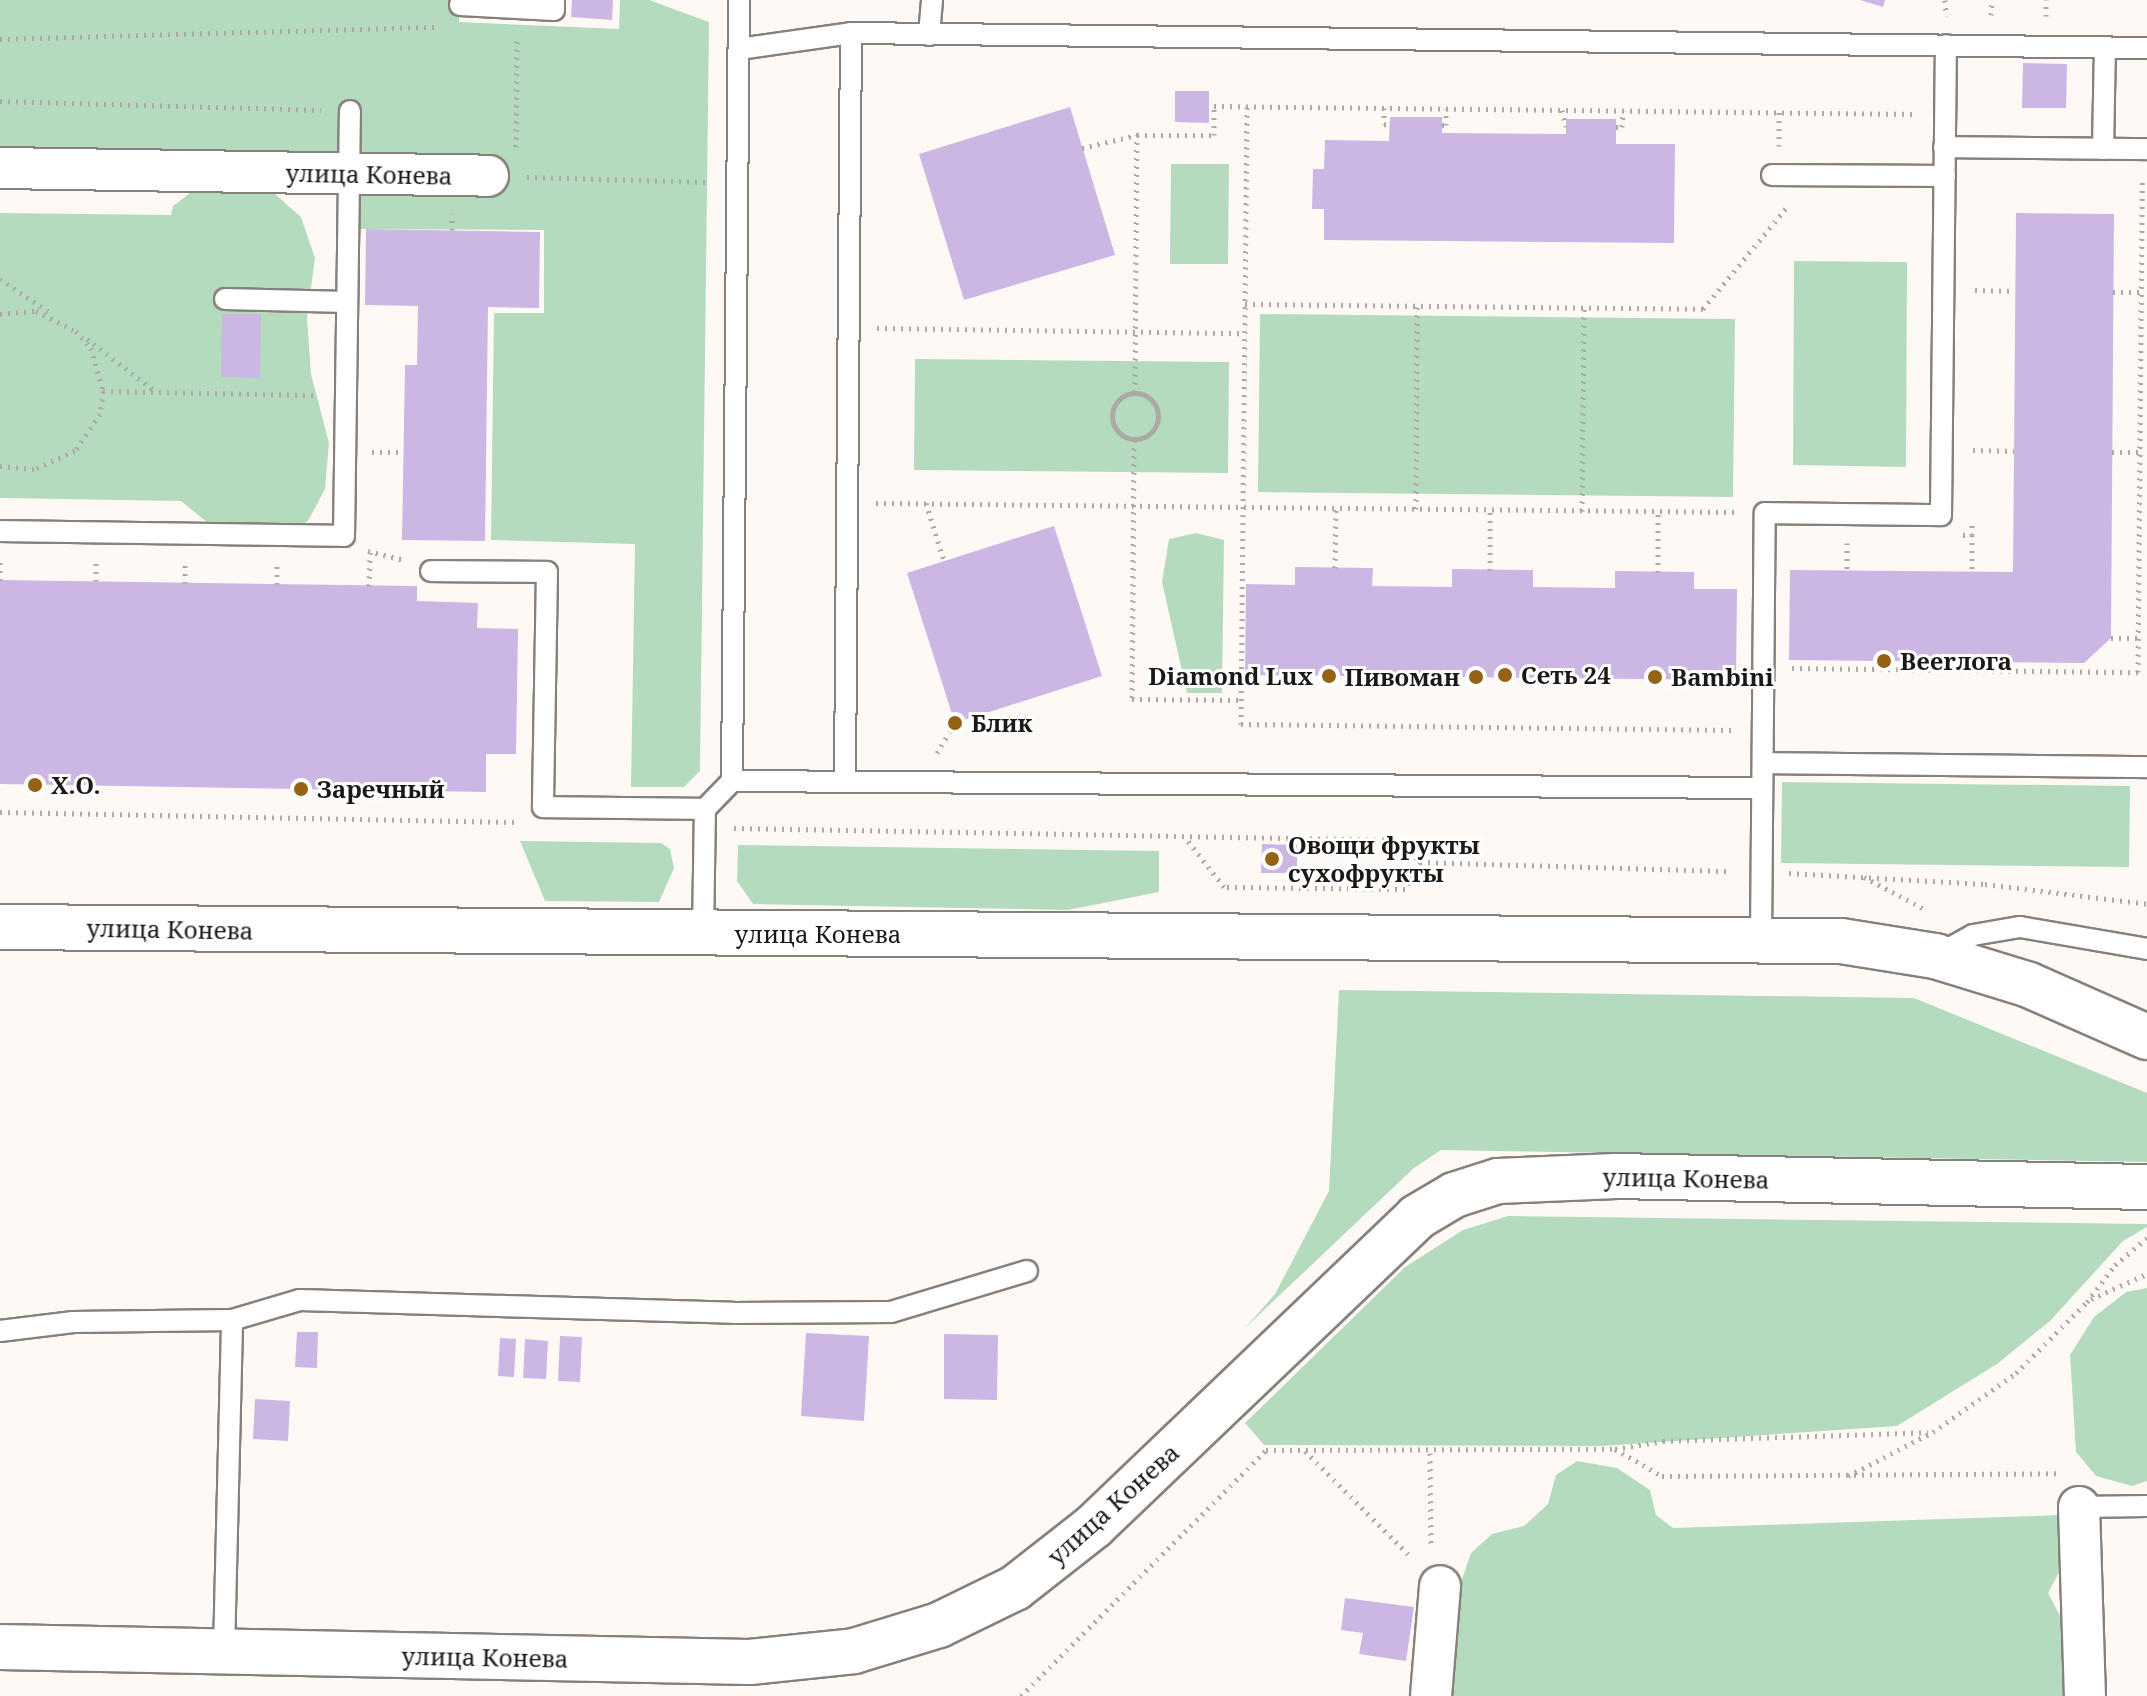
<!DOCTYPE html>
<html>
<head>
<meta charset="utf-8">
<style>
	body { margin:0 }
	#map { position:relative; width:2147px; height:1696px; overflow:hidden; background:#fff9f6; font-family:"Noto Serif",serif }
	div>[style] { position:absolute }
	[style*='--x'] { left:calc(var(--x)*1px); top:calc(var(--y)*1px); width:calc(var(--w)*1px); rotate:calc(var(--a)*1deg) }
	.green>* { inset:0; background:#b5dbbf }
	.building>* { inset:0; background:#ccb6e4 }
	.path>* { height:5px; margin-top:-2.5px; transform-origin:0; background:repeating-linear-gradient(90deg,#ada9a6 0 2px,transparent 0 8px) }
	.path>.ring { margin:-2.5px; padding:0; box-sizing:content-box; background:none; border:5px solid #ada9a6; border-radius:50% }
	.roads { filter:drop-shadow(2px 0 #87817d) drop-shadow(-2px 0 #87817d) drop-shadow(0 2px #87817d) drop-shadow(0 -2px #87817d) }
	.lane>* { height:20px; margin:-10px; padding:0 10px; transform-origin:10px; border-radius:10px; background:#fff }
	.street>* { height:40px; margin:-20px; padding:0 20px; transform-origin:20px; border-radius:20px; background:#fff }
	.primary>* { height:44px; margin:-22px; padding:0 22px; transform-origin:22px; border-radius:22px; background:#fff }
	.dots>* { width:22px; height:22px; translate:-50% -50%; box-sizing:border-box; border:4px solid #fff; border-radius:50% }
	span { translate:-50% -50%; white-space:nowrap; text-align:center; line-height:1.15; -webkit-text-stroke:6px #fff; paint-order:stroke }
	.street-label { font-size:24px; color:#1b1917 }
	.poi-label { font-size:24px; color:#1b1917; font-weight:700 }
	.left { translate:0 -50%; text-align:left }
	.right { translate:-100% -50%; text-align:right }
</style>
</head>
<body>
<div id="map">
	<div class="green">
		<i style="clip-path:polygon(0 0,460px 0,459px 22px,619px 29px,620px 0,649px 0,709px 22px,700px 771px,684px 787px,631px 787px,635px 544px,491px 540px,494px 313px,544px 313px,544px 230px,354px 229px,355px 179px,0 149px)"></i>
		<i style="clip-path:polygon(1171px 164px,1229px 164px,1228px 264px,1170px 264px)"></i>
		<i style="clip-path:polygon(266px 186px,301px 217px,315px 258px,307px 318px,311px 374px,329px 443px,325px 489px,308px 521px,273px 543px,231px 542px,181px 501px,0 498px,0 213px,171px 215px,173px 206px,198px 187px)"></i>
		<i style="clip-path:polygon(1794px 261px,1907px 262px,1906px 467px,1793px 465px)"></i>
		<i style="clip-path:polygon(1260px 314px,1735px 319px,1733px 497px,1258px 492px)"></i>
		<i style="clip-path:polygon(915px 359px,1229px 362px,1228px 473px,914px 470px)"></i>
		<i style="clip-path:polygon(1196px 533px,1224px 540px,1222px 693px,1187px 693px,1162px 582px,1169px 539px)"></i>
		<i style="clip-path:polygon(1782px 782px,2130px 786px,2129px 867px,1781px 863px)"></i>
		<i style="clip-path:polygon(520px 841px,661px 843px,670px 849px,674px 868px,659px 902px,545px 901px)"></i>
		<i style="clip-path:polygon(738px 845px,1159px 851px,1159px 892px,1068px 910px,753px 904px,737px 881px)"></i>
		<i style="clip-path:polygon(1339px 990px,1914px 998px,2147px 1093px,2147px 1162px,1441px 1150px,1414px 1168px,1245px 1328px,1275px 1294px,1329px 1191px)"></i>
		<i style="clip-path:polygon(1508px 1216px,2147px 1224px,2147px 1227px,2123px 1241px,2050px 1321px,1997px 1364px,1897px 1426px,1602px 1446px,1264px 1445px,1245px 1423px,1405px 1267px,1463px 1230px)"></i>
		<i style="clip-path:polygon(2147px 1288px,2147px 1481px,2132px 1486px,2096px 1476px,2076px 1452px,2070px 1355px,2094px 1317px,2126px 1292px)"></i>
		<i style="clip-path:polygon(1577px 1461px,1617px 1468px,1650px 1490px,1656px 1515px,1673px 1528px,2063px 1515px,2077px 1539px,2048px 1593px,2067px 1629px,2064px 1696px,1441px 1696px,1447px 1623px,1471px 1553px,1492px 1534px,1524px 1526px,1548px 1504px,1556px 1475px)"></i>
	</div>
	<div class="building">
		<i style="clip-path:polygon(572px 0,613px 0,612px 20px,571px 17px)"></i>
		<i style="clip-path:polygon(1860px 0,1885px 0,1883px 7px)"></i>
		<i style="clip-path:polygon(2023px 63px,2067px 64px,2066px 108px,2022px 108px)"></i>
		<i style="clip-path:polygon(1175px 91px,1209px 91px,1209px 123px,1175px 122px)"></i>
		<i style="clip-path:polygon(1070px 107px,1115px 255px,964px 300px,919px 154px)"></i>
		<i style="clip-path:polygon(1390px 117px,1442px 117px,1442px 133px,1566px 134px,1566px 119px,1616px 119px,1616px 144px,1675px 144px,1674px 243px,1324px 240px,1324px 209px,1312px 209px,1313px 169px,1324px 169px,1325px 140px,1389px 141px)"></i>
		<i style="clip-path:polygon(2016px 213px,2114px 214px,2111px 638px,2084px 663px,1789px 660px,1790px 570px,2013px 572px)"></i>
		<i style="clip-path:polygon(366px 229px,540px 232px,539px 308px,488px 307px,485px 541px,402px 540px,405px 365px,417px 365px,418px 306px,365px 305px)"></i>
		<i style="clip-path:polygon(222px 314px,261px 314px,260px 378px,221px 377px)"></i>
		<i style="clip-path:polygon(1054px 526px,1102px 676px,955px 723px,907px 573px)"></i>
		<i style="clip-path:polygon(1295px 567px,1373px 568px,1372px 586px,1452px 587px,1452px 569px,1533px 570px,1533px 587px,1615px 588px,1615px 571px,1694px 572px,1694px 589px,1737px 589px,1736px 680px,1245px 675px,1246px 584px,1295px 585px)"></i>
		<i style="clip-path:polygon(0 580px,417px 586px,417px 601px,478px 603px,477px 628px,518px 629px,516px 754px,486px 754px,486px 792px,0 784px)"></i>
		<i style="clip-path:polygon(1262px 844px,1297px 845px,1297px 873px,1261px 873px)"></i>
		<i style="clip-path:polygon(297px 1332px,318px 1332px,317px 1368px,295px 1367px)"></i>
		<i style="clip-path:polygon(806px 1333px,869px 1336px,864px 1421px,801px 1416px)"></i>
		<i style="clip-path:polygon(944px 1334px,998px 1335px,997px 1400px,944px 1399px)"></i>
		<i style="clip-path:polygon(560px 1336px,582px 1337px,580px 1382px,558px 1381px)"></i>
		<i style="clip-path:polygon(500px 1338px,516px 1339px,514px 1377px,498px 1376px)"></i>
		<i style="clip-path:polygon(525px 1339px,548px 1341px,546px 1379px,523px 1378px)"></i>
		<i style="clip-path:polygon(255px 1399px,290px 1401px,288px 1441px,253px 1439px)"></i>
		<i style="clip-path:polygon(1345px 1598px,1414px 1607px,1406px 1661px,1359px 1654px,1363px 1633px,1341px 1630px)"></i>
	</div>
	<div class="path">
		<i style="--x:1945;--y:0;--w:16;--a:86"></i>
		<i style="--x:1991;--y:15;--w:15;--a:-86"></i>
		<i style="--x:2046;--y:16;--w:16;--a:-90"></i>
		<i style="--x:0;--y:39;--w:439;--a:-1.6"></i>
		<i style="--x:0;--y:101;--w:321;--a:1.6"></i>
		<i style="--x:1247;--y:107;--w:617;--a:90.56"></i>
		<i style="--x:1241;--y:724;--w:492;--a:0.7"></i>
		<i style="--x:1384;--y:108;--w:16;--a:90"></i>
		<i style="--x:1384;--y:124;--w:6;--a:9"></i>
		<i style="--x:1562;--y:110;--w:17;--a:77"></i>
		<i style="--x:1442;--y:125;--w:4;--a:0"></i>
		<i style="--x:1446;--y:125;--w:16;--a:-90"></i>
		<i style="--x:1616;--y:127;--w:6;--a:0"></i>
		<i style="--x:1622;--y:127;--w:16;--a:-86"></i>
		<i style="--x:1779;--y:146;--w:34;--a:-90"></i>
		<i style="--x:516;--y:147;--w:110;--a:-89.5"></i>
		<i style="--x:1082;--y:148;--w:57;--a:-13.3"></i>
		<i style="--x:1137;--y:135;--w:77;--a:0"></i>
		<i style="--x:1214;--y:135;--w:29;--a:-90"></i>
		<i style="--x:1214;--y:106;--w:702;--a:0.65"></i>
		<i style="--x:527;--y:177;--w:181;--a:1.6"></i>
		<i style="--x:452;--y:230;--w:16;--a:-90"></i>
		<i style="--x:0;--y:279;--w:63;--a:33.9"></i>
		<i style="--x:1975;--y:290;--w:40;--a:1.4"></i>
		<i style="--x:2113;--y:292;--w:28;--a:0"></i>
		<i style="--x:1245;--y:304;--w:458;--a:0.6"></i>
		<i style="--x:1703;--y:309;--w:134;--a:-50.5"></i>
		<i style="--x:0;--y:314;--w:36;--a:-5"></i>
		<i style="--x:36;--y:311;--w:45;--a:26.6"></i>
		<i style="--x:76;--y:331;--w:23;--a:49"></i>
		<i style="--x:91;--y:348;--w:45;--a:74.4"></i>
		<i style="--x:103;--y:391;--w:23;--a:97"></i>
		<i style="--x:100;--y:414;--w:45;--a:124"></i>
		<i style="--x:75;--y:451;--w:45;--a:156.3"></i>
		<i style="--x:34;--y:469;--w:34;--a:-175"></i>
		<i style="--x:877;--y:328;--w:368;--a:0.8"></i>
		<i style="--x:87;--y:339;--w:86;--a:37.4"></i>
		<i style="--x:103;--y:391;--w:215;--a:1.1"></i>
		<i style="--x:1135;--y:392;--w:257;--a:-89.6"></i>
		<i class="ring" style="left:1112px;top:393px;width:41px;height:41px"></i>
		<i style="--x:1134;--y:440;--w:259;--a:90.4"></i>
		<i style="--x:1132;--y:699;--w:109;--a:0.5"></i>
		<i style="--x:1973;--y:450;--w:41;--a:1.4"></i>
		<i style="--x:372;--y:452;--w:31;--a:0"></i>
		<i style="--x:2112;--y:452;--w:28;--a:0"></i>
		<i style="--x:876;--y:503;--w:862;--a:0.6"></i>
		<i style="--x:926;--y:503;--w:61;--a:72.8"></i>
		<i style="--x:1416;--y:509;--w:203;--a:-89.7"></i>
		<i style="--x:1582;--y:511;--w:203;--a:-89.4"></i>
		<i style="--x:1963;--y:535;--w:9;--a:0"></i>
		<i style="--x:1972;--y:535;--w:12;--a:-90"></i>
		<i style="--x:1972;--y:535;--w:36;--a:90"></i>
		<i style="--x:1847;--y:543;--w:27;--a:90"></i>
		<i style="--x:368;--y:551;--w:37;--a:14"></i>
		<i style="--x:1335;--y:568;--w:60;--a:-89"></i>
		<i style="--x:1490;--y:570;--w:60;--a:-90"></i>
		<i style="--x:1658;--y:572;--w:60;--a:-90"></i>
		<i style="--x:0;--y:580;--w:18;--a:-90"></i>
		<i style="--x:96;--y:581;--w:21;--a:-90"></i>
		<i style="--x:185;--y:583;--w:22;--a:-90"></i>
		<i style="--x:277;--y:584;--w:21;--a:-90"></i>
		<i style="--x:369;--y:586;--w:34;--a:-88"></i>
		<i style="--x:2111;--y:638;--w:27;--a:0"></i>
		<i style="--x:1792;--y:668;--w:346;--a:0.7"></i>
		<i style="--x:2138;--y:672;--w:493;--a:-89.5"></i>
		<i style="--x:937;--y:753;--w:35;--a:-59"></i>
		<i style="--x:0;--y:812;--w:516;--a:1.11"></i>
		<i style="--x:734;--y:828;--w:665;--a:1.03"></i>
		<i style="--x:1399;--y:840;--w:30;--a:46"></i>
		<i style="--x:1420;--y:862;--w:31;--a:119"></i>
		<i style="--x:1405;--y:889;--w:181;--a:-179.4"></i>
		<i style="--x:1224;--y:887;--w:63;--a:-128"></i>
		<i style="--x:1420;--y:862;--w:311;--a:1.7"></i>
		<i style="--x:1789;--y:873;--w:196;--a:3.2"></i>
		<i style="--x:1985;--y:884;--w:163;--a:7"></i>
		<i style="--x:1864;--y:877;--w:70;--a:28"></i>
		<i style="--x:2091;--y:1299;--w:61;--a:-24.1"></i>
		<i style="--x:1615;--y:1449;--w:49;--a:-9.5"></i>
		<i style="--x:1663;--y:1441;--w:265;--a:-1.9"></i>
		<i style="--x:1305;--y:1451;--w:150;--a:45"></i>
		<i style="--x:1430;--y:1453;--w:95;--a:89.4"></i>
		<i style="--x:1848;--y:1476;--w:96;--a:-27.4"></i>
		<i style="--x:1933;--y:1432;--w:102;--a:-35.4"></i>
		<i style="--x:2016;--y:1373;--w:100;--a:-45"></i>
		<i style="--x:2087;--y:1302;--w:46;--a:-52.9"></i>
		<i style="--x:2115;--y:1265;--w:42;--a:-40.2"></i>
		<i style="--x:1021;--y:1696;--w:347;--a:-45.1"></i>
		<i style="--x:1266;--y:1450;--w:349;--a:-0.2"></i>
		<i style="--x:1615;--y:1449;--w:54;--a:29.9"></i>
		<i style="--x:1662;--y:1476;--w:396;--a:-0.4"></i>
	</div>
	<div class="roads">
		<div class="lane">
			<i style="--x:460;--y:5;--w:94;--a:3"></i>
			<i style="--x:554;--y:10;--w:10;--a:-90"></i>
			<i style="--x:929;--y:35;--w:35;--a:-85"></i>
			<i style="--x:739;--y:49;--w:113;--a:-8.1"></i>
			<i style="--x:851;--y:33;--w:1296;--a:0.66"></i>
			<i style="--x:1944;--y:147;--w:203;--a:0.6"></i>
			<i style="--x:2103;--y:149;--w:102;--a:-88.9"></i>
			<i style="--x:1772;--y:175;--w:173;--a:0.3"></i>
			<i style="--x:225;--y:299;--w:122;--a:1.4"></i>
			<i style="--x:0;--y:531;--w:344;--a:0.8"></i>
			<i style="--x:344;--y:536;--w:425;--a:-89.2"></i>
			<i style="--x:431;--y:571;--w:116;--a:0.5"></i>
			<i style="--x:547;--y:572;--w:235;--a:91"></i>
			<i style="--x:543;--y:807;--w:162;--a:0.7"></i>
			<i style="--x:1763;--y:763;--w:384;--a:0.6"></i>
			<i style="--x:845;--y:778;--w:745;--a:-89.54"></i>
			<i style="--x:732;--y:781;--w:1030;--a:0.39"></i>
			<i style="--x:703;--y:934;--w:125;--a:-89.1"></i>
			<i style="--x:705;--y:809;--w:39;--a:-46"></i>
			<i style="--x:732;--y:781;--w:781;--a:-89.49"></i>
			<i style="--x:1761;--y:938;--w:425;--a:-89.5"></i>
			<i style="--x:1765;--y:513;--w:176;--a:0.7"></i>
			<i style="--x:1941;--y:515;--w:470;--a:-89.4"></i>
			<i style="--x:1939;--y:954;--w:39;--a:-29"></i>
			<i style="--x:1973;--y:935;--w:48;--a:-9.7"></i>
			<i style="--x:2020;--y:927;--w:129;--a:9.8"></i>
			<i style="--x:0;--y:1331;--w:74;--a:-7"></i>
			<i style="--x:73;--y:1322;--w:159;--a:-0.7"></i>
			<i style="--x:232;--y:1320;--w:71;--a:-16.4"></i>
			<i style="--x:300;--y:1300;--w:433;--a:1.7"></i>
			<i style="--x:733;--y:1313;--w:158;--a:-0.4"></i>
			<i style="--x:891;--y:1312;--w:142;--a:-16.8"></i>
			<i style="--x:2079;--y:1507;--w:68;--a:-0.8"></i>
			<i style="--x:224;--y:1652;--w:332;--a:-88.6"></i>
		</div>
		<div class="street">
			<i style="--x:0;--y:168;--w:488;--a:0.9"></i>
			<i style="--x:2079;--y:1507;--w:189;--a:88.2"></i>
			<i style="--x:1431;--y:1696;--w:110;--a:-85.3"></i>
		</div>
		<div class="primary">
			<i style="--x:0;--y:927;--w:1841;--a:0.44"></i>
			<i style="--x:1841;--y:941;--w:95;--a:9.1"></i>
			<i style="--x:1935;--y:956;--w:98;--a:17.1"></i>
			<i style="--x:2029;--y:985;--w:129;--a:23.8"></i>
			<i style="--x:0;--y:1647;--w:750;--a:1.15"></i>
			<i style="--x:750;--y:1662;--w:105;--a:-6"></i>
			<i style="--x:854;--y:1651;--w:89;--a:-17"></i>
			<i style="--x:939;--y:1625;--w:85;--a:-26"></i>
			<i style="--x:1015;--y:1588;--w:100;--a:-38.1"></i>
			<i style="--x:1094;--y:1526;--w:447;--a:-43.7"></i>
			<i style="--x:1417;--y:1217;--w:43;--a:-30.7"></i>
			<i style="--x:1454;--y:1195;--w:46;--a:-17.7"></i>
			<i style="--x:1498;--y:1181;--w:118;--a:-2.4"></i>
			<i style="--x:1616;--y:1176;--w:531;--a:1.19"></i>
		</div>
	</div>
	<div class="dots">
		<i style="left:1884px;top:661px;background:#956216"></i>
		<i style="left:1505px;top:675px;background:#956216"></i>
		<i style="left:1329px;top:676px;background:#956216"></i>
		<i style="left:1476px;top:677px;background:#956216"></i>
		<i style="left:1655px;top:677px;background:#956216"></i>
		<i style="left:955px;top:723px;background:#956216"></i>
		<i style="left:35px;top:785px;background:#956216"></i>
		<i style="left:301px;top:789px;background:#956216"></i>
		<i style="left:1272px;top:859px;background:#956216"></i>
	</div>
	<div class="street-label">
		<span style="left:369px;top:174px;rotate:1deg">улица Конева</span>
		<span style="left:170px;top:929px;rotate:1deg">улица Конева</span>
		<span style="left:818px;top:934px">улица Конева</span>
		<span style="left:1686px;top:1178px;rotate:1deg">улица Конева</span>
		<span style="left:1113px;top:1504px;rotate:-42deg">улица Конева</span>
		<span style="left:485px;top:1657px;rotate:1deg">улица Конева</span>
	</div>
	<div class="poi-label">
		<span class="left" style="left:1900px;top:661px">Beerлога</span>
		<span class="left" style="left:1521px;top:675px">Сеть 24</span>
		<span class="right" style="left:1313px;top:676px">Diamond Lux</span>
		<span class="right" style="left:1460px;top:677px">Пивоман</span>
		<span class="left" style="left:1671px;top:677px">Bambini</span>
		<span class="left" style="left:971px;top:723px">Блик</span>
		<span class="left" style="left:51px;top:785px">X.O.</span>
		<span class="left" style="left:317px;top:789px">Заречный</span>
		<span class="left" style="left:1288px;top:859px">Овощи фрукты<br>сухофрукты</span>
	</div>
</div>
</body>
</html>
